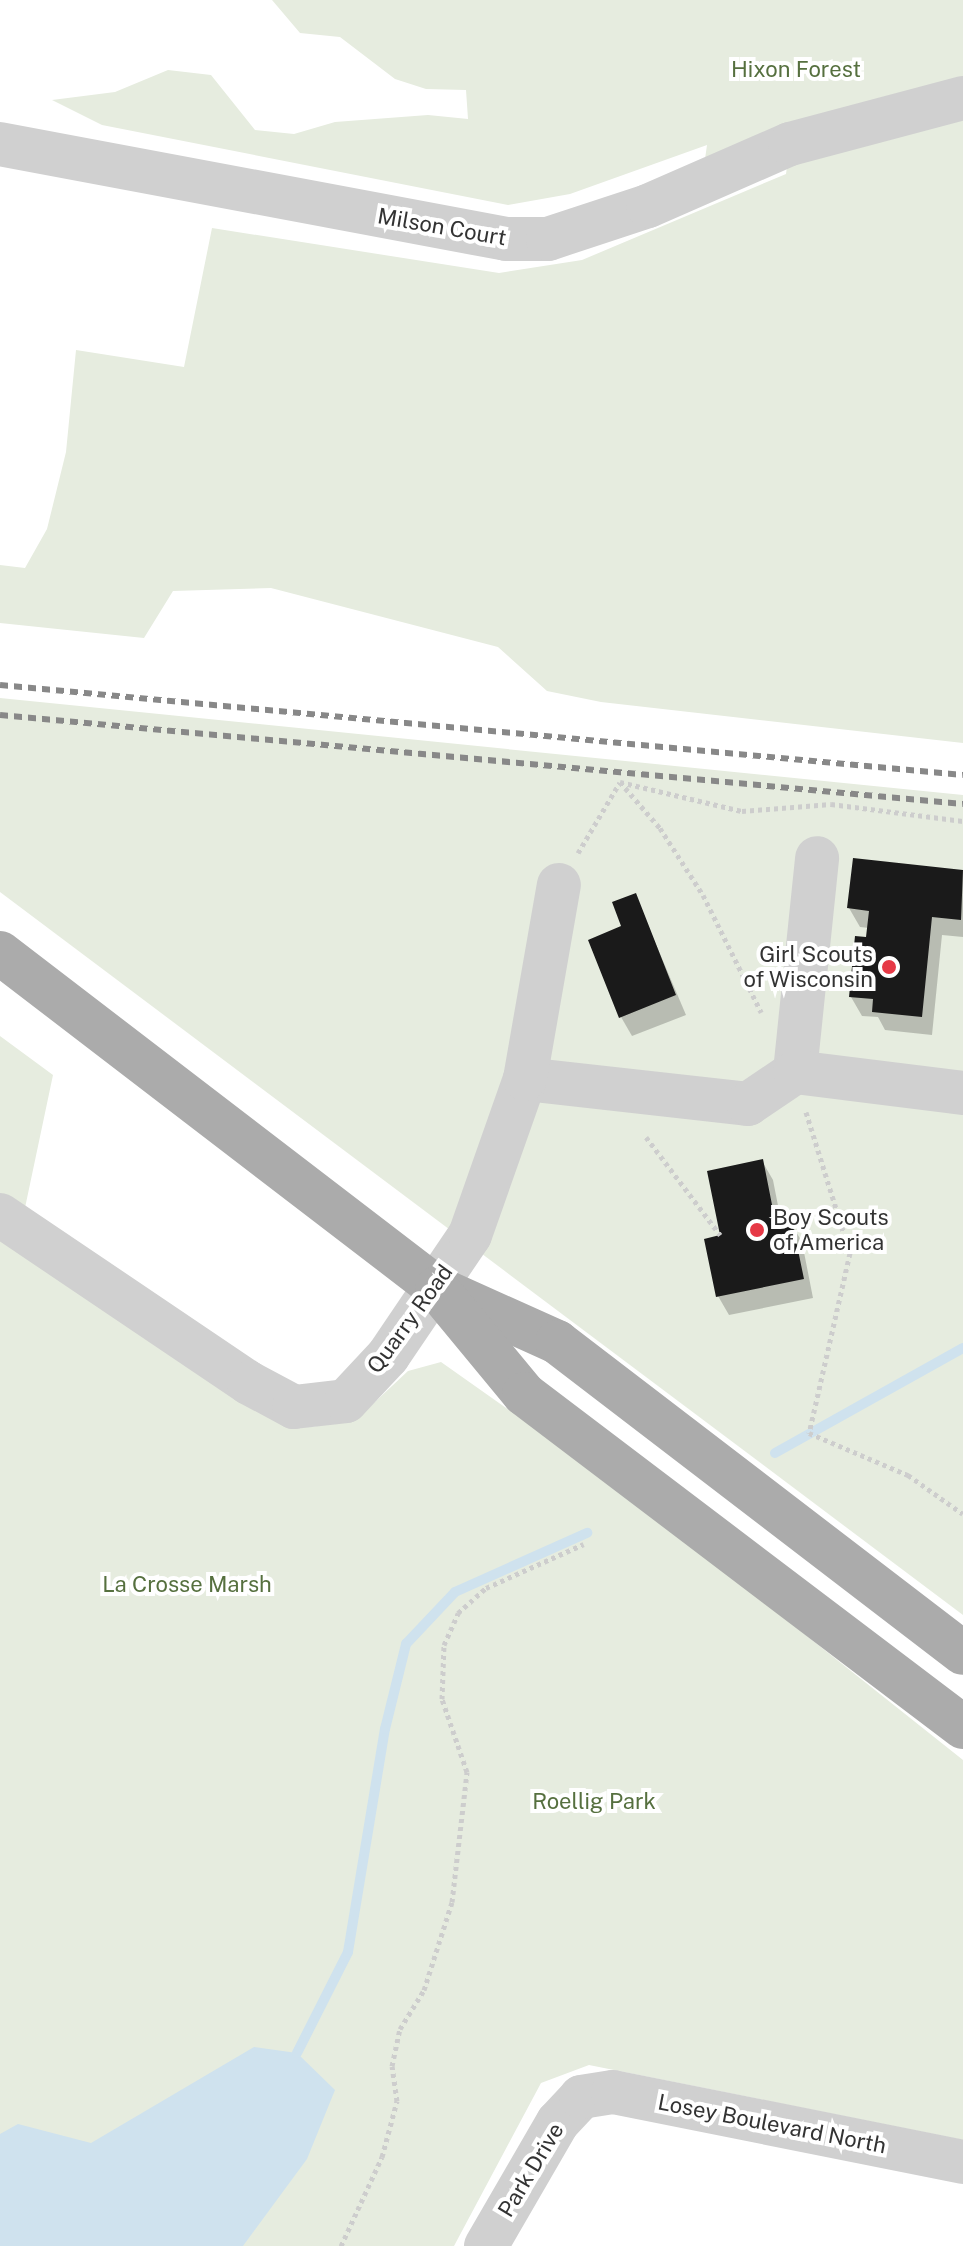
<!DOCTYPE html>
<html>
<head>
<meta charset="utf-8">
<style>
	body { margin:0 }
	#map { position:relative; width:963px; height:2246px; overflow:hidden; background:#fff; font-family:"Public Sans",sans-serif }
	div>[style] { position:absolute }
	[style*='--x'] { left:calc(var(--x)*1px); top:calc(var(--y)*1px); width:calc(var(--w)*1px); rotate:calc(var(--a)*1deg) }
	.green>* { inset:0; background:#e6ecdf }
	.water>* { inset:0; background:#cfe2ee }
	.shadow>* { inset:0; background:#0003 }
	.stream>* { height:10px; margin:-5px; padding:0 5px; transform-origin:5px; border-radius:5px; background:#cfe2ee }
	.building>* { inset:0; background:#1a1a1a }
	.path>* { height:5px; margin-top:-2.5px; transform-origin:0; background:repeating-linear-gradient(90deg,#cdcdcd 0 4px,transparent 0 8px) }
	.minor>* { height:44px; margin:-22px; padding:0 22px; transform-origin:22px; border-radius:22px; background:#d0d0d0 }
	.major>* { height:44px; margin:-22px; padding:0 22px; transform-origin:22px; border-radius:22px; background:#ababab }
	.rail>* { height:6px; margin-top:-3px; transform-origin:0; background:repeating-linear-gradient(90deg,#888 0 8px,transparent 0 14px) }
	.dots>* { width:22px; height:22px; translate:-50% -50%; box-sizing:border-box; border:4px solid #fff; border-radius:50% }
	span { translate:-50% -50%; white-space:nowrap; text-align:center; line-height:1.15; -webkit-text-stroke:8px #fff; paint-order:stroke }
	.park-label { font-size:22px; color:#56703f }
	.street-label { font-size:22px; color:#333 }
	.poi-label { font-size:22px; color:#333 }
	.right { translate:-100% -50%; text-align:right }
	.left { translate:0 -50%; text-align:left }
</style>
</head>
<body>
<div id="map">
	<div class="green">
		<i style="clip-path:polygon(272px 0,963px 0,963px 743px,601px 702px,547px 691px,498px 647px,271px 588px,173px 591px,144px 638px,0 623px,0 565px,25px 568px,47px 529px,66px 452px,76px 350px,184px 367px,212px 228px,499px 273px,582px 260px,786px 174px,790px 145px,702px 180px,707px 145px,570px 194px,508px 205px,102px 125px,52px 100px,115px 92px,168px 70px,211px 75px,255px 130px,294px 134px,335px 122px,428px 115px,468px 119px,466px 90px,426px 89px,395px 79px,340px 37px,300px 33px)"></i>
		<i style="clip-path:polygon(0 698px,963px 795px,963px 1615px,0 892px)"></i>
		<i style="clip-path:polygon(0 1036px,53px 1075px,18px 1241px,282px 1423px,311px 1427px,341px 1422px,361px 1415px,408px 1371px,441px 1362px,632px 1497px,963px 1760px,963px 2140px,589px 2065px,541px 2083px,454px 2246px,0 2246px)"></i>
	</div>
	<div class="water">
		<i style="clip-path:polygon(254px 2047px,297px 2053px,335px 2090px,307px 2159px,243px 2246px,0 2246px,0 2134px,18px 2124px,91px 2143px)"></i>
	</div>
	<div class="shadow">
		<i style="clip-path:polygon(854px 861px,963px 872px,963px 937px,942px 935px,932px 1035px,885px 1030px,878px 1017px,862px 1016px,851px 997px,869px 928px,860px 927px,849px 908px)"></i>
		<i style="clip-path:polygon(635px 895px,686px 1015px,632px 1036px,621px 1017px,624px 927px)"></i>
		<i style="clip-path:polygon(762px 1161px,773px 1180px,782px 1226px,791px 1223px,802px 1242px,813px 1298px,729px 1315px,718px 1296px,723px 1237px)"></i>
	</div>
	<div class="stream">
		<i style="--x:775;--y:1453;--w:215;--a:-29.2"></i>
		<i style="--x:297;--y:2053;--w:113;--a:-63.2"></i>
		<i style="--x:348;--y:1952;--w:226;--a:-80.6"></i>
		<i style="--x:385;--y:1729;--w:88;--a:-76.1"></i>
		<i style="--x:406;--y:1644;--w:71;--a:-46.7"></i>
		<i style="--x:455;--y:1592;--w:145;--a:-24.1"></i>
	</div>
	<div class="building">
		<i style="clip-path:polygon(853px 858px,963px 870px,961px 920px,932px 917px,922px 1017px,872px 1012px,873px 999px,849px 997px,855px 936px,866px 937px,869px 911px,847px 908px)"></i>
		<i style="clip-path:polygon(636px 893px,676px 995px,619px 1018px,588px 940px,621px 926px,612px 902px)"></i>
		<i style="clip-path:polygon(763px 1159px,776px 1225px,792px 1221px,804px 1279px,716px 1297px,704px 1239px,720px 1235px,707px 1171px)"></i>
	</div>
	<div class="path">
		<i style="--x:620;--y:782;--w:61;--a:49"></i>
		<i style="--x:660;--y:828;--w:80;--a:57.3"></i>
		<i style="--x:703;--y:895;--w:131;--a:63.6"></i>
		<i style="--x:578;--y:853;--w:82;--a:-59.4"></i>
		<i style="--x:620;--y:782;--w:125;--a:13.4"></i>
		<i style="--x:742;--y:811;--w:89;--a:-4.5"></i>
		<i style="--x:831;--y:804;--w:133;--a:7.3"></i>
		<i style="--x:806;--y:1112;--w:148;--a:72.7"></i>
		<i style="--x:850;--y:1253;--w:185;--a:102.8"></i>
		<i style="--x:809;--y:1433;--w:108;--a:23"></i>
		<i style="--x:908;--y:1475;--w:67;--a:35.3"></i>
		<i style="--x:646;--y:1137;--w:123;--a:52.9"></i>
		<i style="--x:341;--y:2246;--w:98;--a:-65.3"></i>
		<i style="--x:382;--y:2157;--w:58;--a:-75"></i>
		<i style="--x:397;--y:2101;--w:35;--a:-98"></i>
		<i style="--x:392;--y:2066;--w:38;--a:-78"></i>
		<i style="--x:400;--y:2029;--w:46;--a:-58.4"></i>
		<i style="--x:424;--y:1990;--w:92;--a:-72.3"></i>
		<i style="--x:452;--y:1902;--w:131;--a:-83.4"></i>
		<i style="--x:467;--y:1772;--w:77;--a:-108.9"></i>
		<i style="--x:442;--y:1699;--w:54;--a:-87.9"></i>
		<i style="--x:444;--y:1645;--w:35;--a:-66"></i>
		<i style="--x:458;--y:1613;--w:38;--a:-42"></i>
		<i style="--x:486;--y:1588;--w:107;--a:-24.2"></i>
	</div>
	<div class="minor">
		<i style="--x:0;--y:144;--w:515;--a:10.63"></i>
		<i style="--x:506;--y:239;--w:42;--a:0"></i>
		<i style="--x:548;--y:239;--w:105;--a:-18.3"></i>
		<i style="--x:648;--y:206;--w:155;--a:-23.6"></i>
		<i style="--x:790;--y:144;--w:179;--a:-14.9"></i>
		<i style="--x:795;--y:1072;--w:215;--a:-84.1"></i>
		<i style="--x:525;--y:1079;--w:224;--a:6.4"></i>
		<i style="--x:748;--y:1104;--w:57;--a:-34.2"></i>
		<i style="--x:795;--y:1072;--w:169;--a:7.1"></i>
		<i style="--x:0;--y:1215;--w:300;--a:34"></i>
		<i style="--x:249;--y:1383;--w:51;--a:28.1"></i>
		<i style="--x:294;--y:1407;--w:52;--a:-6.6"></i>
		<i style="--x:346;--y:1401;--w:62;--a:-47"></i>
		<i style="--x:388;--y:1356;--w:146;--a:-55.9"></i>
		<i style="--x:470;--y:1235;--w:165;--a:-70.6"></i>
		<i style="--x:525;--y:1079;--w:197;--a:-80.1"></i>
		<i style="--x:486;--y:2246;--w:143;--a:-59.9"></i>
		<i style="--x:558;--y:2122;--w:34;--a:-47"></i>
		<i style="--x:581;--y:2097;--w:32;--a:-9"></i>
		<i style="--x:613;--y:2092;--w:357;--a:11.3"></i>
	</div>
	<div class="major">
		<i style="--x:0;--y:953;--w:551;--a:37.47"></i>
		<i style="--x:437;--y:1288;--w:132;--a:24.2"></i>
		<i style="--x:557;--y:1342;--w:511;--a:37.45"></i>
		<i style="--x:443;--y:1296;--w:127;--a:50.4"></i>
		<i style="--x:524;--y:1394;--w:551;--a:37.18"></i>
	</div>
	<div class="rail">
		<i style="--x:0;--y:685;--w:967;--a:5.34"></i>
		<i style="--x:0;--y:715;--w:967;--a:5.28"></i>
	</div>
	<div class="dots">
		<i style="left:889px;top:967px;background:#e63946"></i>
		<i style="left:757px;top:1230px;background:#e63946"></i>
	</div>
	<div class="park-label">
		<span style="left:796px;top:70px">Hixon Forest</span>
		<span style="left:187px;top:1585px">La Crosse Marsh</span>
		<span style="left:594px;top:1802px">Roellig Park</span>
	</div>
	<div class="street-label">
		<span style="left:442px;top:227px;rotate:10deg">Milson Court</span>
		<span style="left:410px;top:1319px;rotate:-54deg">Quarry Road</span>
		<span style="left:772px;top:2124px;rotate:11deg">Losey Boulevard North</span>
		<span style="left:531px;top:2170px;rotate:-59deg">Park Drive</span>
	</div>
	<div class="poi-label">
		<span class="right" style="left:873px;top:967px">Girl Scouts<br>of Wisconsin</span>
		<span class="left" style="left:773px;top:1230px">Boy Scouts<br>of America</span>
	</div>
</div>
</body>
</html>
